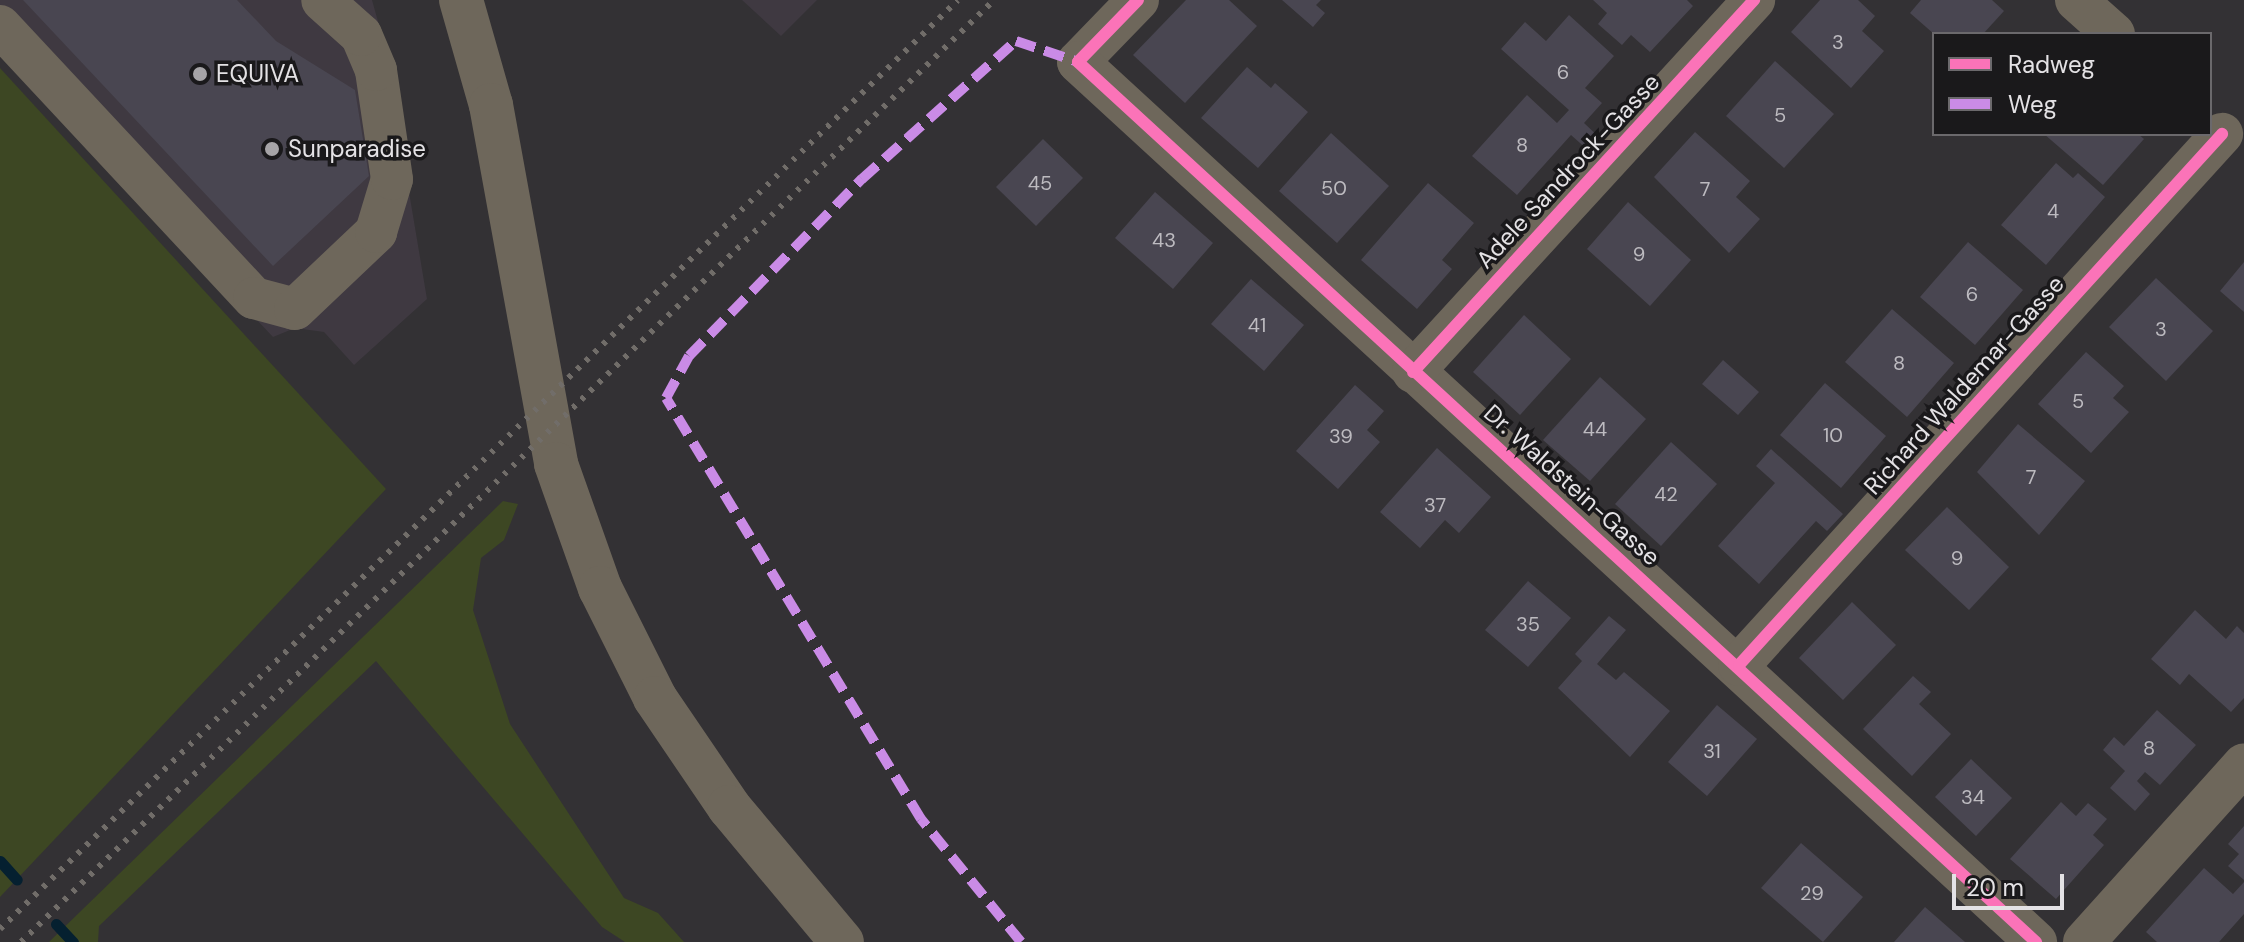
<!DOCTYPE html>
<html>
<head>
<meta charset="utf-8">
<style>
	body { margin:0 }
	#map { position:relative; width:2244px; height:942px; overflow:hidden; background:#333134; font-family:"DM Sans",sans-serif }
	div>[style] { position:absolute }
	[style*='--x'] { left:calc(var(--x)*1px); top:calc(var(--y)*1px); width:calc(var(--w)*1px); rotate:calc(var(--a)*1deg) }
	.built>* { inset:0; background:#3f3941 }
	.green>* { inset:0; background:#3d4723 }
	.stream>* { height:11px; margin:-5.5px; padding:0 5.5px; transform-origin:5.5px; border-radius:5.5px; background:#052030 }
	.building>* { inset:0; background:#494651 }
	.minor>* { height:42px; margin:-21px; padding:0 21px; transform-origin:21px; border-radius:21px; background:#6e675b }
	.major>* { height:44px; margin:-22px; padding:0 22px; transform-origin:22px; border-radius:22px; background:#6e675b }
	.rail>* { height:6px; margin-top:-3px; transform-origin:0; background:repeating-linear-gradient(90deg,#716d69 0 4px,transparent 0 12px) }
	.quiet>* { height:10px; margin-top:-5px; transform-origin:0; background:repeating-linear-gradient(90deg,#ca8be6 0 20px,transparent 0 30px) }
	.cycleway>* { height:12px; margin:-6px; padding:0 6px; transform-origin:6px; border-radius:6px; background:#fb73b8 }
	.dots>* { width:22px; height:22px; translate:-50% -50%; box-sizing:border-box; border:4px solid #1a191b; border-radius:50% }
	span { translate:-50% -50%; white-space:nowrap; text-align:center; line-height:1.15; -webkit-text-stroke:7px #1a191b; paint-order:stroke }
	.number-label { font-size:20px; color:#bdbbc0 }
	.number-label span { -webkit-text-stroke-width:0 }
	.poi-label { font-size:24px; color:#e4e2e5 }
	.left { translate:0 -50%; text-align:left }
	.street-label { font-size:24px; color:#e4e2e5 }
	.legend { position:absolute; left:1932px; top:32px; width:280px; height:104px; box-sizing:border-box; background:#1a191b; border:2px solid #6b696c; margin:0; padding:10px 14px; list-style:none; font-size:24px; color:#e4e2e5 }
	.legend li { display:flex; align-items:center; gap:16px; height:40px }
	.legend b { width:40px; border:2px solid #6b696c }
	.scale { position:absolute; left:1952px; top:874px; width:112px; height:36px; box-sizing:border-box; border:4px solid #e4e2e5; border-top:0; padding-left:10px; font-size:24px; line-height:28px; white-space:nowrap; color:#e4e2e5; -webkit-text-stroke:6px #1a191b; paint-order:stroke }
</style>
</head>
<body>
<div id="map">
	<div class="built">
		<i style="clip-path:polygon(0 0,372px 0,384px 43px,427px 299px,354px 365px,324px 332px,295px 328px,273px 337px,0 50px)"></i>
		<i style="clip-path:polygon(742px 0,817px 0,781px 36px)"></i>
	</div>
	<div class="green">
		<i style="clip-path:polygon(0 68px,386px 489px,0 897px)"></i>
		<i style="clip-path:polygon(503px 501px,518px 504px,504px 540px,481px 558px,473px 610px,510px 724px,624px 898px,658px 913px,684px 942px,625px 942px,602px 927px,376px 661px,99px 926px,98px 942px,49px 942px)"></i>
	</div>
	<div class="stream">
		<i style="--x:0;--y:861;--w:25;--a:48"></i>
		<i style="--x:56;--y:924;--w:25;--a:47"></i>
	</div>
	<div class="building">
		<i style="clip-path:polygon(23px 0,237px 0,276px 41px,355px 90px,369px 176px,273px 266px)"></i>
		<i style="clip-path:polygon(1186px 0,1229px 0,1257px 26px,1185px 103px,1133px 55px)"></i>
		<i style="clip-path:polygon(1282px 0,1321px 0,1316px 5px,1325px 13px,1313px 27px)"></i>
		<i style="clip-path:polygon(1593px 0,1687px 0,1693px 6px,1650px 52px,1631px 35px,1622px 45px,1598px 24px,1607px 13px)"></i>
		<i style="clip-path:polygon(1820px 0,1858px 0,1875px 16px,1862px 31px,1884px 51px,1851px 88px,1791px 32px)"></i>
		<i style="clip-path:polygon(1921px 0,1992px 0,2004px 11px,1983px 34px,1934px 34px,1910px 13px)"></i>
		<i style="clip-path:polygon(1569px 15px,1614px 56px,1585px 88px,1602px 103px,1584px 123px,1600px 138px,1589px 151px,1571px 135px,1517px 195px,1472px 156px,1527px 95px,1557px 123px,1569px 110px,1501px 49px,1525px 22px,1546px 41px)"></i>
		<i style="clip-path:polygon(1775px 61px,1834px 114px,1784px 168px,1726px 116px)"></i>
		<i style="clip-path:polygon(1247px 67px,1271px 88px,1275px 83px,1308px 112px,1258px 168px,1201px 118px)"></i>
		<i style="clip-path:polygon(1695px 132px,1750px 181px,1736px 197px,1760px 219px,1729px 253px,1654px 177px)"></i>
		<i style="clip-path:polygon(1331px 133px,1389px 186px,1337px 243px,1279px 191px)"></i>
		<i style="clip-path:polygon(2044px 134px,2138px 134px,2144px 139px,2103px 185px)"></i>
		<i style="clip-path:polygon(1043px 139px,1083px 178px,1036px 226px,996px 187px)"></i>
		<i style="clip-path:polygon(2056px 163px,2073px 178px,2078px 173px,2105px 197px,2046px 265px,2001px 225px)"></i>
		<i style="clip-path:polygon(1428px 183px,1474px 223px,1442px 260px,1452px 269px,1417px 309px,1361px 260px)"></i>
		<i style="clip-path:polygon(1155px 192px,1213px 243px,1173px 289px,1115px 238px)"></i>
		<i style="clip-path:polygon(1628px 202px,1691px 260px,1650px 306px,1587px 249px)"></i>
		<i style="clip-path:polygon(1968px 242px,2023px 290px,1975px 345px,1920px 297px)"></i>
		<i style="clip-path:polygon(2244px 262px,2244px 312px,2220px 291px)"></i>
		<i style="clip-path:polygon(2156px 278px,2213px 331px,2166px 381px,2109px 327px)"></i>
		<i style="clip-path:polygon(1251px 279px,1304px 325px,1264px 371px,1211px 324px)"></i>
		<i style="clip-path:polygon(1892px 309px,1954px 363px,1907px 417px,1845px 362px)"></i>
		<i style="clip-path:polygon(1524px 315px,1571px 359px,1520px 415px,1473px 372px)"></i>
		<i style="clip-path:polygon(2086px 352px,2124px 386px,2113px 398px,2129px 412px,2091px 453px,2038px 404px)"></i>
		<i style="clip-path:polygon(1723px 360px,1759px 392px,1738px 415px,1702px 384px)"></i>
		<i style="clip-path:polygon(1600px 377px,1646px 419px,1590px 481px,1543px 440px)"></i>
		<i style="clip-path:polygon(1825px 383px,1886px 436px,1841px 488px,1780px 435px)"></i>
		<i style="clip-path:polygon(1355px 385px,1384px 411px,1367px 430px,1380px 442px,1338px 489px,1296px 451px)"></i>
		<i style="clip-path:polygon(2018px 424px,2085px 481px,2039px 535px,1977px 472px)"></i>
		<i style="clip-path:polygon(1671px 442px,1717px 484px,1661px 546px,1615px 504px)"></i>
		<i style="clip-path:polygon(1437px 448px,1491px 497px,1459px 533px,1445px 520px,1420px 548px,1380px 512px)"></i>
		<i style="clip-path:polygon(1771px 449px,1843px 514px,1827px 531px,1816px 521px,1759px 584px,1718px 546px,1775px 483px,1756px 466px)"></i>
		<i style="clip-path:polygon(1947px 507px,2009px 567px,1969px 610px,1905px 550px)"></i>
		<i style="clip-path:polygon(1528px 581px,1571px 618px,1528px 667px,1485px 630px)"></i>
		<i style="clip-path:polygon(1852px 602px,1896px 645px,1843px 700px,1799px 658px)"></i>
		<i style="clip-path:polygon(2195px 610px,2226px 639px,2237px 626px,2244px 633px,2244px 698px,2231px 712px,2189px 674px,2180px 685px,2151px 659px)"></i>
		<i style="clip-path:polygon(1609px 616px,1626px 630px,1597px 664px,1616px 680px,1624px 672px,1670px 711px,1630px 757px,1558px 688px,1582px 661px,1575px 654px)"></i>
		<i style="clip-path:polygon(1913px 676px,1931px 692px,1919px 704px,1951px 734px,1912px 776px,1863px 729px)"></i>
		<i style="clip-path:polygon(1717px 705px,1757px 739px,1707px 796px,1668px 762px)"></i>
		<i style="clip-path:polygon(2157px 710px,2196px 745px,2160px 785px,2145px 772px,2137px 781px,2150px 794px,2135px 811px,2110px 788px,2125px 771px,2103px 750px,2114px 737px,2124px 746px)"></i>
		<i style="clip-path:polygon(1971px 759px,2012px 798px,1976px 836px,1935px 797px)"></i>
		<i style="clip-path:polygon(2061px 802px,2076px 816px,2088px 803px,2107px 819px,2093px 835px,2104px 845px,2056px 899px,2010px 859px)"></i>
		<i style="clip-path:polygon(2244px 826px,2244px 880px,2228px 866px,2239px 854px,2228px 844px)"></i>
		<i style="clip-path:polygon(1801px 843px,1863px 897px,1823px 942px,1761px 888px)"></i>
		<i style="clip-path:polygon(2204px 868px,2233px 894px,2244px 882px,2244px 914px,2219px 942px,2157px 942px,2146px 932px)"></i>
		<i style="clip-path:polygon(1925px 907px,1965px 942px,1894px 942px)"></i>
	</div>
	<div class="minor">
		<i style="--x:1138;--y:0;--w:86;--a:134.1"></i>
		<i style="--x:1078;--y:62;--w:1301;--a:42.57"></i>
		<i style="--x:2076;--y:0;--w:51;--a:41.8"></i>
		<i style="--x:0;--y:26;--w:372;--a:47"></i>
		<i style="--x:254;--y:298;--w:42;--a:15"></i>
		<i style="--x:295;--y:309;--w:112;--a:-43.5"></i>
		<i style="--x:376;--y:232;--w:55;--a:-73.2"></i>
		<i style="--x:392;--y:179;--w:110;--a:-98.4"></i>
		<i style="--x:376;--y:70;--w:38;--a:-113"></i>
		<i style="--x:361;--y:35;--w:52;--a:-138.1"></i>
		<i style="--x:1413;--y:372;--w:505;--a:-47.49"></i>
		<i style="--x:1739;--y:665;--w:718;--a:-47.71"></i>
		<i style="--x:2084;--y:942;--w:239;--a:-48"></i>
	</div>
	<div class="major">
		<i style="--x:461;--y:0;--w:109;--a:74.1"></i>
		<i style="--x:491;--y:105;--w:365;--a:79.7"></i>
		<i style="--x:556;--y:464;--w:132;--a:70.5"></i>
		<i style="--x:600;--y:588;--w:123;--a:63.4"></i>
		<i style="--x:655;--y:698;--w:132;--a:55.8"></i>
		<i style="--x:729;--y:807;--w:176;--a:50.1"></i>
	</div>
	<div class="rail">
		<i style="--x:0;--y:929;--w:1334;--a:-44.12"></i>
		<i style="--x:21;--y:942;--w:1354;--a:-44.07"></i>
	</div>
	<div class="quiet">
		<i style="--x:1021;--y:942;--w:159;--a:-129.1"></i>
		<i style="--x:921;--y:819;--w:492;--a:-121.2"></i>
		<i style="--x:666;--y:398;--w:48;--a:-61.3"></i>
		<i style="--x:689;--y:356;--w:248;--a:-45.7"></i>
		<i style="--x:862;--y:179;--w:207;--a:-41.9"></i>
		<i style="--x:1016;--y:41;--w:65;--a:18.7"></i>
	</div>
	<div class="cycleway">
		<i style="--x:1138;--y:0;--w:86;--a:134.1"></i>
		<i style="--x:1078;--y:62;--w:1301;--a:42.57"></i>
		<i style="--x:1413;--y:372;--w:505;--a:-47.49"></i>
		<i style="--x:1739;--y:665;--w:718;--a:-47.71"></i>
	</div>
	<div class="dots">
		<i style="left:200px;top:74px;background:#a6a4a7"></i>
		<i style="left:272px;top:149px;background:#a6a4a7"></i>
	</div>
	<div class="number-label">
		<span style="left:1838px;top:42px">3</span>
		<span style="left:1563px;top:72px">6</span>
		<span style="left:1780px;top:115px">5</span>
		<span style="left:1522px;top:145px">8</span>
		<span style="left:1040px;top:183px">45</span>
		<span style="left:1334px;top:188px">50</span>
		<span style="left:1705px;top:189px">7</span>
		<span style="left:2053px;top:211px">4</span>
		<span style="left:1164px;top:240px">43</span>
		<span style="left:1639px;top:254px">9</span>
		<span style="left:1972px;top:294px">6</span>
		<span style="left:1257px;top:325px">41</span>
		<span style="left:2161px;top:329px">3</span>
		<span style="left:1899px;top:363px">8</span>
		<span style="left:2078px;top:401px">5</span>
		<span style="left:1595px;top:429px">44</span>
		<span style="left:1833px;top:435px">10</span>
		<span style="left:1341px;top:436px">39</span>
		<span style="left:2031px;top:477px">7</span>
		<span style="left:1666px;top:494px">42</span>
		<span style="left:1435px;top:505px">37</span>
		<span style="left:1957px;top:558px">9</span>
		<span style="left:1528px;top:624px">35</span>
		<span style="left:2149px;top:748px">8</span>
		<span style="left:1712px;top:751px">31</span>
		<span style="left:1973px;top:797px">34</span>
		<span style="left:1812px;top:893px">29</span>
	</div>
	<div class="poi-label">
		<span class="left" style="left:216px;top:74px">EQUIVA</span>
		<span class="left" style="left:288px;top:149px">Sunparadise</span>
	</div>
	<div class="street-label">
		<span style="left:1568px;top:171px;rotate:-47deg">Adele Sandrock-Gasse</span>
		<span style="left:1964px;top:385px;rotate:-48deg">Richard Waldemar-Gasse</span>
		<span style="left:1572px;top:485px;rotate:42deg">Dr. Waldstein-Gasse</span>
	</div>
	<ul class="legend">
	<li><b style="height:10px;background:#fb73b8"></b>Radweg</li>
	<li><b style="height:10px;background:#ca8be6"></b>Weg</li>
	</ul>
	<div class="scale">20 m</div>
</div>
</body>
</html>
